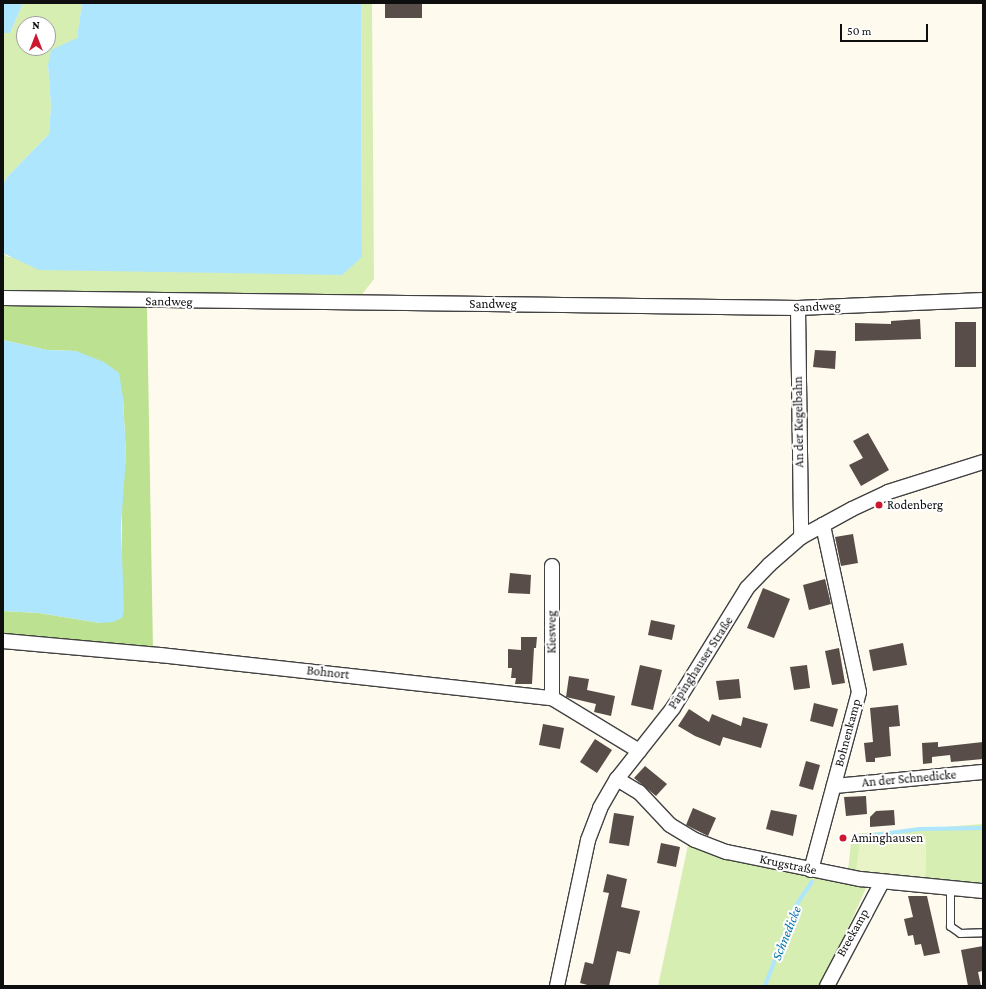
<!DOCTYPE html>
<html>
<head>
<meta charset="utf-8">
<style>
	body { margin:0 }
	#map { position:relative; width:986px; height:989px; overflow:hidden; background:#fffaee; font-family:"Crimson Pro",serif }
	div>[style] { position:absolute }
	[style*='--x'] { left:calc(var(--x)*1px); top:calc(var(--y)*1px); width:calc(var(--w)*1px); rotate:calc(var(--a)*1deg) }
	.green>* { inset:0; background:#d7eeb3 }
	.forest>* { inset:0; background:#bce191 }
	.pitch>* { inset:0; background:#e8f4c6 }
	.water>* { inset:0; background:#ade6fd }
	.stream>* { height:3.5px; margin:-1.75px; padding:0 1.75px; transform-origin:1.75px; border-radius:1.75px; background:#ade6fd }
	.building>* { inset:0; background:#584d49 }
	.roads { filter:drop-shadow(1px 0 #414141) drop-shadow(-1px 0 #414141) drop-shadow(0 1px #414141) drop-shadow(0 -1px #414141) }
	.lane>* { height:7px; margin:-3.5px; padding:0 3.5px; transform-origin:3.5px; border-radius:3.5px; background:#fff }
	.street>* { height:14px; margin:-7px; padding:0 7px; transform-origin:7px; border-radius:7px; background:#fff }
	.dots>* { width:11px; height:11px; translate:-50% -50%; box-sizing:border-box; border:2px solid #fff; border-radius:50% }
	span { translate:-50% -50%; white-space:nowrap; text-align:center; line-height:1.15; -webkit-text-stroke:4px #fff; paint-order:stroke }
	.street-label { font-size:13px; color:#0e0e0e }
	.poi-label { font-size:13px; color:#0e0e0e }
	.left { translate:0 -50%; text-align:left }
	.water-label { font-size:14px; color:#0974ad; font-style:italic }
	.frame { position:absolute; inset:0; border:4px solid #0e0e0e; pointer-events:none }
	.north { position:absolute; left:16px; top:16px; width:40px; height:40px; box-sizing:border-box; background:#fff; border:1px solid #9f9f9f; border-radius:50%; rotate:0deg; font-size:11px; font-weight:700; line-height:16px; text-align:center; color:#0e0e0e }
	.north::after { content:''; display:block; margin:auto; width:14px; height:18px; background:#cd172f; clip-path:polygon(50% 0,100% 100%,50% 72%,0 100%) }
	.scale { position:absolute; left:840px; top:24px; width:88px; height:18px; box-sizing:border-box; border:2px solid #0e0e0e; border-top:0; padding-left:5px; font-size:12px; line-height:14px; white-space:nowrap; color:#0e0e0e; -webkit-text-stroke:3px #fff; paint-order:stroke }
</style>
</head>
<body>
<div id="map">
	<div class="green">
		<i style="clip-path:polygon(evenodd,23px 3px,82px 3px,77px 38px,48px 65px,51px 106px,49px 134px,7px 177px,3px 185px,3px 33px,10px 33px,23px 3px,24px 24px,48px 24px,48px 48px,24px 48px,24px 24px)"></i>
		<i style="clip-path:polygon(361px 3px,372px 3px,374px 279px,360px 297px,3px 292px,3px 253px,8px 257px,362px 257px)"></i>
		<i style="clip-path:polygon(983px 824px,983px 885px,925px 880px,926px 836px,856px 872px,848px 870px,852px 834px)"></i>
		<i style="clip-path:polygon(688px 845px,867px 886px,822px 986px,658px 986px)"></i>
	</div>
	<div class="forest">
		<i style="clip-path:polygon(3px 304px,147px 308px,153px 650px,3px 637px,3px 611px,39px 613px,100px 623px,122px 554px,122px 490px,126px 457px,123px 397px,83px 355px,76px 351px,47px 350px,3px 340px)"></i>
	</div>
	<div class="pitch">
		<i style="clip-path:polygon(926px 836px,925px 880px,856px 872px,860px 840px)"></i>
	</div>
	<div class="water">
		<i style="clip-path:polygon(3px 3px,23px 3px,10px 33px,3px 33px)"></i>
		<i style="clip-path:polygon(82px 3px,361px 3px,362px 257px,342px 275px,39px 270px,3px 253px,3px 185px,7px 177px,49px 134px,51px 106px,48px 65px,51px 50px,77px 38px)"></i>
		<i style="clip-path:polygon(3px 340px,47px 350px,76px 351px,104px 362px,119px 373px,123px 397px,126px 457px,121px 526px,124px 611px,122px 618px,113px 622px,100px 623px,39px 613px,3px 611px)"></i>
	</div>
	<div class="stream">
		<i style="--x:859;--y:837;--w:63;--a:-7.4"></i>
		<i style="--x:921;--y:829;--w:62;--a:-0.9"></i>
		<i style="--x:765;--y:986;--w:85;--a:-69.2"></i>
		<i style="--x:795;--y:907;--w:30;--a:-56"></i>
	</div>
	<div class="building">
		<i style="clip-path:polygon(385px 3px,422px 3px,422px 18px,385px 18px)"></i>
		<i style="clip-path:polygon(920px 319px,921px 339px,855px 341px,855px 323px,891px 324px,891px 321px)"></i>
		<i style="clip-path:polygon(955px 322px,976px 322px,976px 367px,955px 367px)"></i>
		<i style="clip-path:polygon(815px 350px,836px 351px,835px 369px,813px 367px)"></i>
		<i style="clip-path:polygon(868px 433px,889px 470px,861px 486px,849px 465px,863px 458px,853px 441px)"></i>
		<i style="clip-path:polygon(853px 534px,858px 563px,841px 566px,835px 537px)"></i>
		<i style="clip-path:polygon(510px 573px,531px 575px,530px 594px,508px 593px)"></i>
		<i style="clip-path:polygon(825px 579px,831px 604px,809px 610px,803px 585px)"></i>
		<i style="clip-path:polygon(763px 588px,790px 599px,774px 638px,747px 628px)"></i>
		<i style="clip-path:polygon(651px 620px,675px 625px,672px 640px,648px 635px)"></i>
		<i style="clip-path:polygon(521px 637px,537px 637px,536px 648px,534px 648px,532px 684px,515px 684px,516px 678px,511px 678px,512px 668px,508px 668px,508px 649px,521px 650px)"></i>
		<i style="clip-path:polygon(903px 643px,907px 665px,873px 671px,869px 650px)"></i>
		<i style="clip-path:polygon(839px 648px,845px 683px,832px 685px,825px 651px)"></i>
		<i style="clip-path:polygon(640px 665px,662px 670px,653px 710px,631px 705px)"></i>
		<i style="clip-path:polygon(807px 665px,810px 688px,794px 690px,790px 667px)"></i>
		<i style="clip-path:polygon(569px 676px,589px 679px,587px 690px,615px 696px,611px 716px,594px 712px,596px 704px,566px 697px)"></i>
		<i style="clip-path:polygon(739px 679px,741px 698px,719px 700px,716px 681px)"></i>
		<i style="clip-path:polygon(814px 703px,838px 709px,833px 727px,810px 721px)"></i>
		<i style="clip-path:polygon(898px 705px,900px 726px,889px 727px,891px 756px,875px 758px,875px 762px,866px 762px,864px 743px,873px 742px,870px 708px)"></i>
		<i style="clip-path:polygon(689px 709px,709px 722px,712px 714px,741px 726px,743px 717px,768px 724px,761px 748px,723px 737px,720px 746px,695px 736px,678px 726px)"></i>
		<i style="clip-path:polygon(543px 724px,564px 728px,560px 749px,539px 745px)"></i>
		<i style="clip-path:polygon(595px 739px,612px 750px,597px 773px,580px 762px)"></i>
		<i style="clip-path:polygon(938px 742px,938px 747px,983px 742px,983px 759px,951px 762px,950px 755px,932px 757px,932px 763px,923px 764px,922px 743px)"></i>
		<i style="clip-path:polygon(806px 761px,820px 765px,813px 790px,799px 786px)"></i>
		<i style="clip-path:polygon(645px 766px,667px 784px,656px 796px,634px 778px)"></i>
		<i style="clip-path:polygon(866px 796px,867px 814px,846px 816px,844px 797px)"></i>
		<i style="clip-path:polygon(693px 808px,716px 818px,708px 836px,686px 825px)"></i>
		<i style="clip-path:polygon(771px 810px,797px 815px,793px 836px,766px 829px)"></i>
		<i style="clip-path:polygon(894px 810px,895px 825px,870px 827px,870px 817px,876px 811px)"></i>
		<i style="clip-path:polygon(614px 813px,634px 816px,629px 846px,609px 843px)"></i>
		<i style="clip-path:polygon(661px 843px,680px 847px,676px 867px,657px 863px)"></i>
		<i style="clip-path:polygon(607px 874px,627px 879px,621px 907px,640px 911px,630px 954px,617px 951px,609px 986px,591px 986px,580px 983px,585px 962px,593px 964px,609px 893px,603px 892px)"></i>
		<i style="clip-path:polygon(908px 896px,927px 896px,940px 953px,924px 956px,921px 944px,915px 945px,913px 935px,908px 936px,904px 919px,913px 917px)"></i>
		<i style="clip-path:polygon(983px 946px,983px 971px,978px 972px,981px 986px,968px 986px,961px 950px)"></i>
	</div>
	<div class="roads">
		<div class="lane">
			<i style="--x:950;--y:888;--w:38;--a:90"></i>
			<i style="--x:950;--y:926;--w:12;--a:35"></i>
			<i style="--x:960;--y:933;--w:23;--a:-2"></i>
		</div>
		<div class="street">
			<i style="--x:3;--y:298;--w:795;--a:0.72"></i>
			<i style="--x:798;--y:308;--w:185;--a:-2.5"></i>
			<i style="--x:798;--y:308;--w:229;--a:89.2"></i>
			<i style="--x:3;--y:641;--w:158;--a:5.1"></i>
			<i style="--x:160;--y:655;--w:394;--a:6.3"></i>
			<i style="--x:552;--y:698;--w:102;--a:31.3"></i>
			<i style="--x:552;--y:698;--w:132;--a:-90"></i>
			<i style="--x:617;--y:779;--w:26;--a:31"></i>
			<i style="--x:639;--y:792;--w:45;--a:46.8"></i>
			<i style="--x:670;--y:825;--w:29;--a:31"></i>
			<i style="--x:695;--y:840;--w:34;--a:21"></i>
			<i style="--x:727;--y:852;--w:136;--a:11.5"></i>
			<i style="--x:860;--y:879;--w:124;--a:5.6"></i>
			<i style="--x:834;--y:786;--w:150;--a:-5.4"></i>
			<i style="--x:811;--y:870;--w:184;--a:-74.9"></i>
			<i style="--x:859;--y:692;--w:171;--a:-102.2"></i>
			<i style="--x:557;--y:986;--w:149;--a:-78"></i>
			<i style="--x:588;--y:840;--w:34;--a:-69"></i>
			<i style="--x:600;--y:808;--w:34;--a:-60"></i>
			<i style="--x:617;--y:779;--w:90;--a:-51.7"></i>
			<i style="--x:673;--y:708;--w:141;--a:-58.3"></i>
			<i style="--x:747;--y:588;--w:32;--a:-46"></i>
			<i style="--x:769;--y:565;--w:43;--a:-41.2"></i>
			<i style="--x:801;--y:537;--w:58;--a:-28.8"></i>
			<i style="--x:852;--y:509;--w:40;--a:-25"></i>
			<i style="--x:888;--y:492;--w:100;--a:-17.5"></i>
			<i style="--x:827;--y:986;--w:118;--a:-62.1"></i>
		</div>
	</div>
	<div class="dots">
		<i style="left:879px;top:505px;background:#cd172f"></i>
		<i style="left:843px;top:838px;background:#cd172f"></i>
	</div>
	<div class="street-label">
		<span style="left:169px;top:302px;rotate:1deg">Sandweg</span>
		<span style="left:493px;top:304px">Sandweg</span>
		<span style="left:817px;top:307px;rotate:-2deg">Sandweg</span>
		<span style="left:799px;top:422px;rotate:-91deg">An der Kegelbahn</span>
		<span style="left:552px;top:632px;rotate:-90deg">Kiesweg</span>
		<span style="left:701px;top:663px;rotate:-57deg">Päpinghauser Straße</span>
		<span style="left:328px;top:673px;rotate:6deg">Bohnort</span>
		<span style="left:848px;top:733px;rotate:-75deg">Bohnenkamp</span>
		<span style="left:909px;top:779px;rotate:-5deg">An der Schnedicke</span>
		<span style="left:788px;top:865px;rotate:12deg">Krugstraße</span>
		<span style="left:853px;top:933px;rotate:-61deg">Breekamp</span>
	</div>
	<div class="poi-label">
		<span class="left" style="left:887px;top:505px">Rodenberg</span>
		<span class="left" style="left:851px;top:838px">Aminghausen</span>
	</div>
	<div class="water-label">
		<span style="left:786px;top:933px;rotate:-68deg">Schnedicke</span>
	</div>
	<div class="frame"></div>
	<div class="north">N</div>
	<div class="scale">50 m</div>
</div>
</body>
</html>
